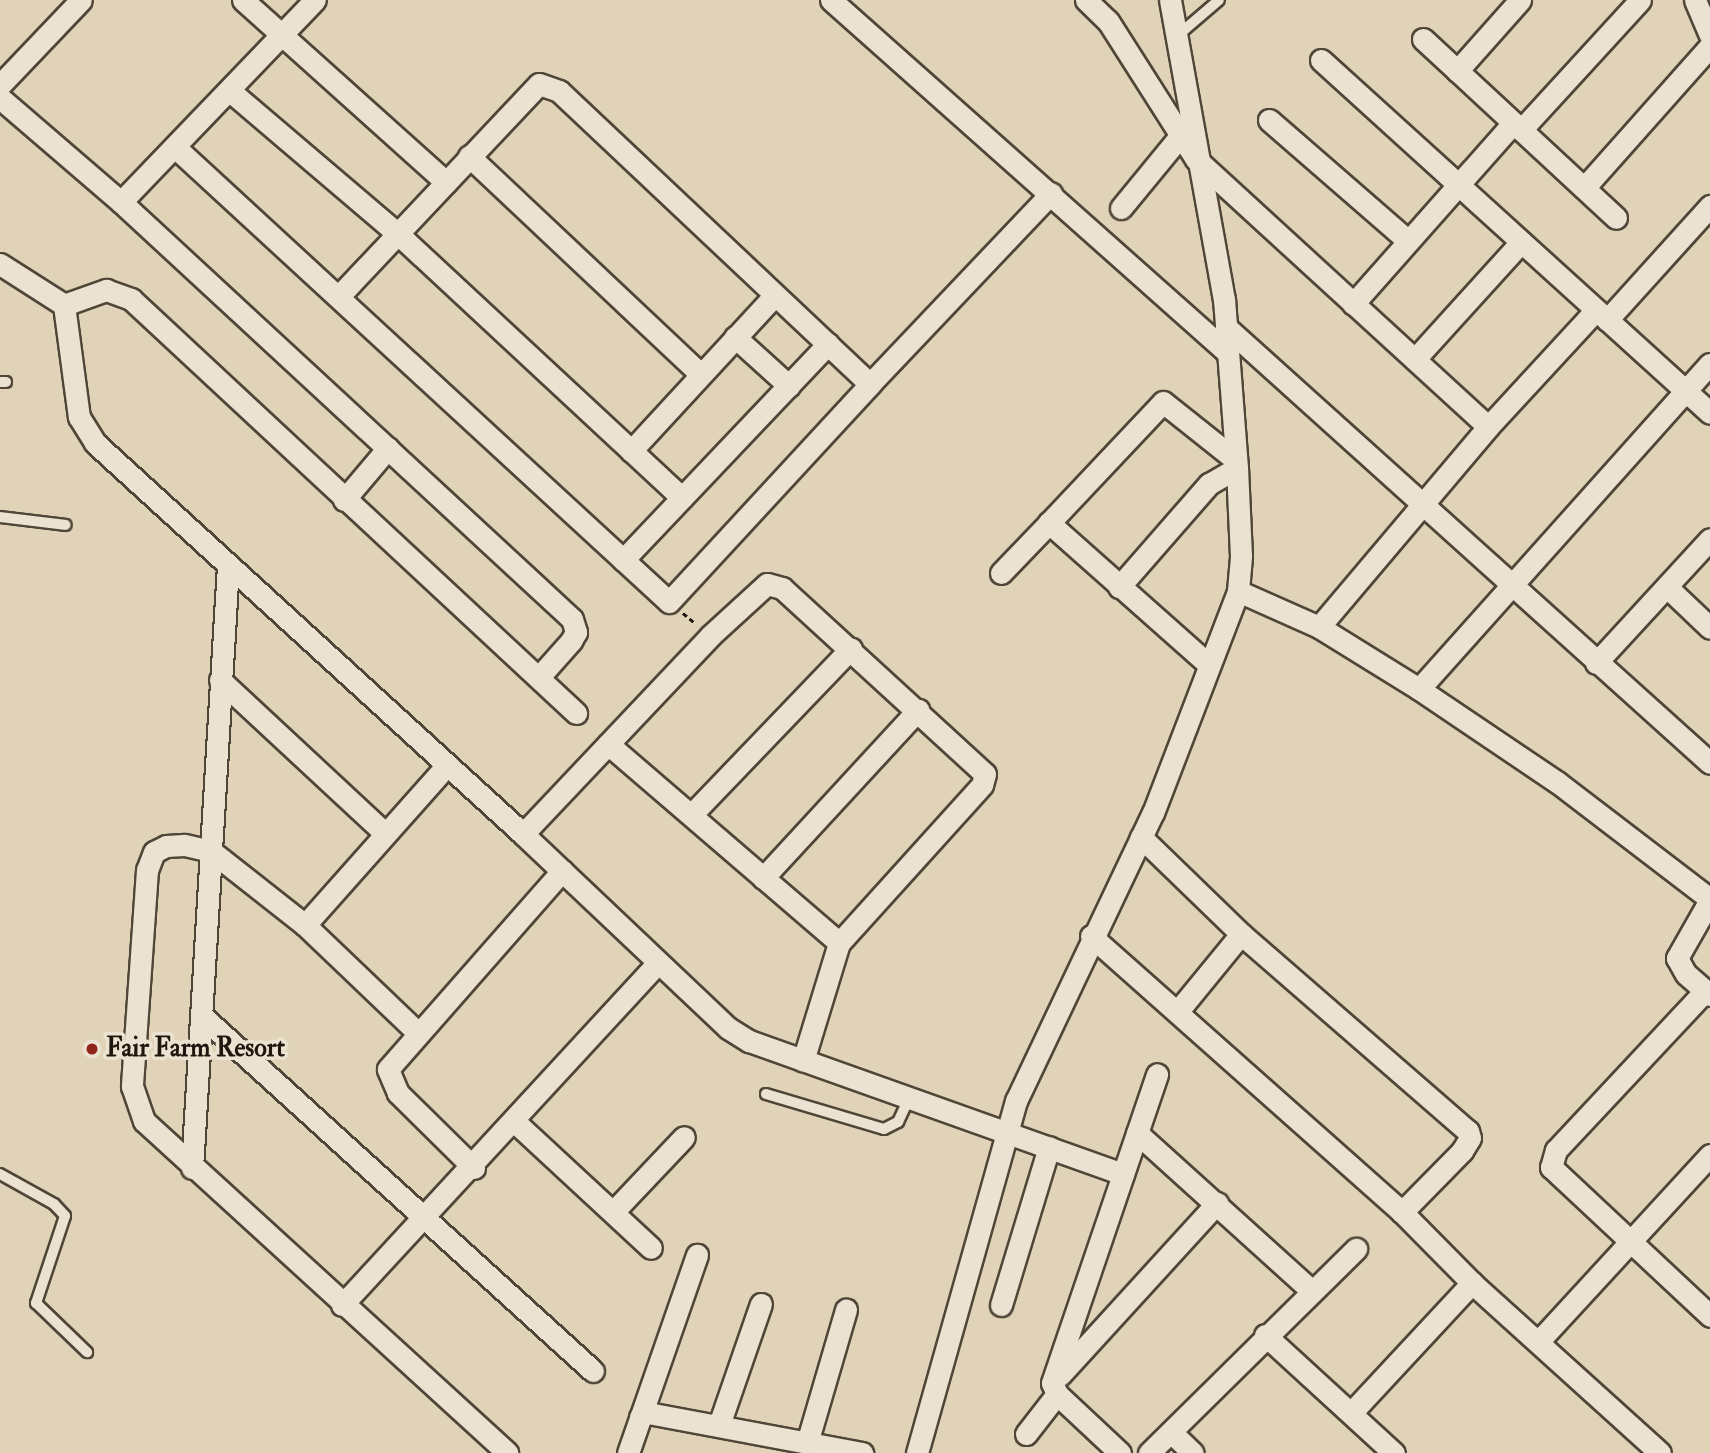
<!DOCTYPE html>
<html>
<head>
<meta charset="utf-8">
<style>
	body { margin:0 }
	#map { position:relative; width:1710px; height:1453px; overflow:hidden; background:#e1d3b8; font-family:"IM FELL Double Pica",serif }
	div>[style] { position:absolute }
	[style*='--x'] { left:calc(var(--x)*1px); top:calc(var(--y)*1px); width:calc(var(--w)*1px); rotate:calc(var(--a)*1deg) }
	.path>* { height:2.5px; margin-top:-1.25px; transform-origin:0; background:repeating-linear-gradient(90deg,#1f170d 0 5px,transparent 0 8.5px) }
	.roads { filter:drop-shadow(2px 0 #504638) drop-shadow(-2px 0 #504638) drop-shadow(0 2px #504638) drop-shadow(0 -2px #504638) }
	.service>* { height:10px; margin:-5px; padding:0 5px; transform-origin:5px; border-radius:5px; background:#ece2d1 }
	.minor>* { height:21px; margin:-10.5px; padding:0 10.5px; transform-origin:10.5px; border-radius:10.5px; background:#ece2d1 }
	.dots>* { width:19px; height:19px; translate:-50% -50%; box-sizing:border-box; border:4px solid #ece2d1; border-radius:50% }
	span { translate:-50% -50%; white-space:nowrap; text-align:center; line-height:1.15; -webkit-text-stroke:7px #ece2d1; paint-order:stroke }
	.poi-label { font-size:26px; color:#1f170d; font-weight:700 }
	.left { translate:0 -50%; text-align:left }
</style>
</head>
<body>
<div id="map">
	<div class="path">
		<i style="--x:683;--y:613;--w:17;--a:40"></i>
	</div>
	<div class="roads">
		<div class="service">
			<i style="--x:1177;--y:36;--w:55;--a:-40.6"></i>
			<i style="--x:0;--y:382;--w:6;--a:0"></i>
			<i style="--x:0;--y:517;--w:66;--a:6.9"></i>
			<i style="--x:766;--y:1094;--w:123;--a:16.5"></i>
			<i style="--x:884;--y:1129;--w:16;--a:-27"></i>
			<i style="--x:898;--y:1122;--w:26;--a:-65"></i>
			<i style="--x:0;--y:1174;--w:62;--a:29.1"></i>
			<i style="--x:54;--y:1204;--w:16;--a:47"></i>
			<i style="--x:65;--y:1216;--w:92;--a:108.4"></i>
			<i style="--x:36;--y:1303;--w:71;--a:43.9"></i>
		</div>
		<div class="minor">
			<i style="--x:243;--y:0;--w:273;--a:41.9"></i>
			<i style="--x:831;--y:0;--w:530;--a:41.63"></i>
			<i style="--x:1086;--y:0;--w:30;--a:44"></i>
			<i style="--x:1108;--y:21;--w:164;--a:57.5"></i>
			<i style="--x:1196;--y:159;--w:396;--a:42.5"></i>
			<i style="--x:1695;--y:0;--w:38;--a:67"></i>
			<i style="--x:1423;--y:39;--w:263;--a:42.8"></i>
			<i style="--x:1321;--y:60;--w:525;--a:42.22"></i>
			<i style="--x:1457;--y:71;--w:95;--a:-48.4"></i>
			<i style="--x:0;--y:85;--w:117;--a:-46.4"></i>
			<i style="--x:230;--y:91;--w:219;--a:40.4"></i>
			<i style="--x:397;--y:233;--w:389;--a:42.9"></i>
			<i style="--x:0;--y:98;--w:160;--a:40.7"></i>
			<i style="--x:121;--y:202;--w:280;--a:-46.2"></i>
			<i style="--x:1269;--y:120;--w:184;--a:41"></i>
			<i style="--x:1521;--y:130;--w:176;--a:-47.5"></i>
			<i style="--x:176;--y:148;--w:670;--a:42.64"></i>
			<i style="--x:669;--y:602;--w:297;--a:-47.3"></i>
			<i style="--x:469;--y:156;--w:316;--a:43.3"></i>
			<i style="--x:1584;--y:188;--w:190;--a:-48.4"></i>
			<i style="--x:121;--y:202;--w:614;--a:42.76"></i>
			<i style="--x:572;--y:619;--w:14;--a:73"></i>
			<i style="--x:576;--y:632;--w:10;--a:119"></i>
			<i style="--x:571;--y:641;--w:48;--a:131.6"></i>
			<i style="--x:1121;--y:208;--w:94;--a:-50.6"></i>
			<i style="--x:0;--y:264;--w:76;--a:32.6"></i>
			<i style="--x:64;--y:305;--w:113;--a:82.4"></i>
			<i style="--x:79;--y:417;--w:31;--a:58"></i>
			<i style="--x:95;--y:443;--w:580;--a:42.41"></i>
			<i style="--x:523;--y:834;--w:282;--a:43.4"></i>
			<i style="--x:728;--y:1028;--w:25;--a:32"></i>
			<i style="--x:749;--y:1041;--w:397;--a:19.6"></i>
			<i style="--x:339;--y:296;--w:291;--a:-46.7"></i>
			<i style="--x:539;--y:84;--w:21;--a:19"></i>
			<i style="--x:559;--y:91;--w:427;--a:43.3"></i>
			<i style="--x:870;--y:384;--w:263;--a:-46.5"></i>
			<i style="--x:1353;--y:304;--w:242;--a:-48.5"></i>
			<i style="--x:64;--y:305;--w:45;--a:-19.7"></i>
			<i style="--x:106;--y:290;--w:27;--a:20"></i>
			<i style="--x:131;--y:299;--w:608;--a:42.93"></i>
			<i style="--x:1607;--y:320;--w:154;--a:-47.9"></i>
			<i style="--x:1226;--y:327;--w:651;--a:42.01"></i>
			<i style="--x:735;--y:337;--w:73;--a:42.2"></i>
			<i style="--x:1415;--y:359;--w:158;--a:-47.8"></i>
			<i style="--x:631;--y:451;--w:211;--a:-47.3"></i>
			<i style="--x:344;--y:500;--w:68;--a:-49.8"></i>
			<i style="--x:623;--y:560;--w:298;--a:-46.5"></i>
			<i style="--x:1001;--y:573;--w:69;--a:-46.2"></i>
			<i style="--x:1119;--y:587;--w:137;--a:-48.9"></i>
			<i style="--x:1209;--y:484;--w:32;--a:-30"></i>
			<i style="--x:1667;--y:587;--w:59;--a:43.6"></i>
			<i style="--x:1238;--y:591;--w:89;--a:24"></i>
			<i style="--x:1319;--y:627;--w:118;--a:31.8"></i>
			<i style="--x:1419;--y:689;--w:166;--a:34"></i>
			<i style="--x:1557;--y:782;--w:193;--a:37.4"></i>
			<i style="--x:1319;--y:627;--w:262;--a:-49.8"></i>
			<i style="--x:1488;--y:427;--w:159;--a:-47.3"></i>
			<i style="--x:1596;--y:663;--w:168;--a:-47.4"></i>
			<i style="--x:1208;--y:664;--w:213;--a:-138.4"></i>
			<i style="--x:1049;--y:523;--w:166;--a:-46.7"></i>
			<i style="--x:1163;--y:402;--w:93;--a:38.5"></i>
			<i style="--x:220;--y:680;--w:226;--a:42.9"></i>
			<i style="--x:1419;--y:689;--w:436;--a:-48.2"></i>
			<i style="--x:608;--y:744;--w:305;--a:40.7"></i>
			<i style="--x:693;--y:813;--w:228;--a:-46.2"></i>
			<i style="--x:523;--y:834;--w:272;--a:-46.6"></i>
			<i style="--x:710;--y:636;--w:77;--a:-42.4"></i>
			<i style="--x:767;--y:584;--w:16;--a:15"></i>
			<i style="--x:782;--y:588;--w:275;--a:42.5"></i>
			<i style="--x:985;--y:774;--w:11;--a:105"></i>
			<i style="--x:982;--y:785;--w:213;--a:132.1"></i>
			<i style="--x:839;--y:943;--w:123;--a:107"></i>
			<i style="--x:1141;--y:837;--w:139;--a:44.1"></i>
			<i style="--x:1241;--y:934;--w:301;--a:41"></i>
			<i style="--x:1468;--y:1131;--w:7;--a:74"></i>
			<i style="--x:1470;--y:1138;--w:15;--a:122"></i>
			<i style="--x:1462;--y:1151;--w:86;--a:134.5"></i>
			<i style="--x:763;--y:878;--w:229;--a:-47.3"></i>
			<i style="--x:1710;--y:900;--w:67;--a:119.6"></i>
			<i style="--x:1677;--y:958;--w:18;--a:61"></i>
			<i style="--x:1686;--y:974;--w:32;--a:41"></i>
			<i style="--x:305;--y:925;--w:214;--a:-48.4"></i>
			<i style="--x:1091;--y:936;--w:416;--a:41.6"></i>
			<i style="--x:1402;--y:1212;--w:100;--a:45.4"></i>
			<i style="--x:1472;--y:1283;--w:253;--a:42.1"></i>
			<i style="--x:1705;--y:991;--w:218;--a:133.1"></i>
			<i style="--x:1556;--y:1150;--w:18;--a:106"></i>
			<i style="--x:1551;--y:1167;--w:218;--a:43.1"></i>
			<i style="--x:1178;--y:1011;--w:99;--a:-50.7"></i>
			<i style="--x:202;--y:1016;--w:528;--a:42.24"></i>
			<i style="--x:418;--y:1033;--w:156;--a:-136.3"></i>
			<i style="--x:305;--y:925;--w:120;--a:-141.8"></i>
			<i style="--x:211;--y:851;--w:28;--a:-167"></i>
			<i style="--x:184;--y:845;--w:18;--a:177"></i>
			<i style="--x:166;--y:846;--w:13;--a:153"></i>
			<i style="--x:154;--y:852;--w:19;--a:111"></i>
			<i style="--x:147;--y:870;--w:217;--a:94"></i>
			<i style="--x:132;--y:1086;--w:37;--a:71"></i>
			<i style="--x:144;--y:1121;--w:492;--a:42.4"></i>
			<i style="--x:515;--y:1122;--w:185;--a:42.8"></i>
			<i style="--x:1137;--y:1133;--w:234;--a:42.1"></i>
			<i style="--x:192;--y:1168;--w:604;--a:-86.58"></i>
			<i style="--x:474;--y:1168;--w:107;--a:-135.4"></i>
			<i style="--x:398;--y:1093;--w:26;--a:-113"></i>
			<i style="--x:388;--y:1069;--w:264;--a:-48.7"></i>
			<i style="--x:613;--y:1212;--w:103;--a:-46.6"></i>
			<i style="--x:342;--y:1305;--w:466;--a:-47.3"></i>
			<i style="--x:1001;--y:1305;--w:165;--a:-73.1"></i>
			<i style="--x:1265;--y:1335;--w:175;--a:42.5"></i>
			<i style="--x:1538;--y:1342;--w:254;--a:-47.4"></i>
			<i style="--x:1060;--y:1375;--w:233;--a:-47.6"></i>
			<i style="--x:1351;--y:1413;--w:178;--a:-47.1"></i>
			<i style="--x:640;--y:1417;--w:9;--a:-27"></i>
			<i style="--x:648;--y:1413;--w:218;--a:10.6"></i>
			<i style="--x:719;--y:1425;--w:128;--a:-70.9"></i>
			<i style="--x:1171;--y:1432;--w:30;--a:44"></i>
			<i style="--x:1026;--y:1434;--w:51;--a:-52.2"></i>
			<i style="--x:807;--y:1443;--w:139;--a:-73.7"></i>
			<i style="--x:628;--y:1453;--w:210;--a:-70.8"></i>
			<i style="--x:917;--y:1453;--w:366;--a:-74.3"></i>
			<i style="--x:1016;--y:1101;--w:319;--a:-64.6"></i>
			<i style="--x:1153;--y:813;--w:238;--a:-69"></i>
			<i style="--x:1238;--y:591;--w:35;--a:-85"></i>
			<i style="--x:1241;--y:556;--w:88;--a:-92.6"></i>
			<i style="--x:1237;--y:468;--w:169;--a:-94.4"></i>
			<i style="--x:1224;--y:300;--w:305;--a:-100.2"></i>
			<i style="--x:1120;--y:1453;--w:86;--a:-136.9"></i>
			<i style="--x:1057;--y:1394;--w:12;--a:-114"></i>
			<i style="--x:1052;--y:1383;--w:326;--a:-71.2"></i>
			<i style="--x:1149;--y:1453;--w:291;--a:-44.6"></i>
		</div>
	</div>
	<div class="dots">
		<i style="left:92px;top:1049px;background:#8f2418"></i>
	</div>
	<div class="poi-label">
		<span class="left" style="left:106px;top:1049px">Fair Farm Resort</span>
	</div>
</div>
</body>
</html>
